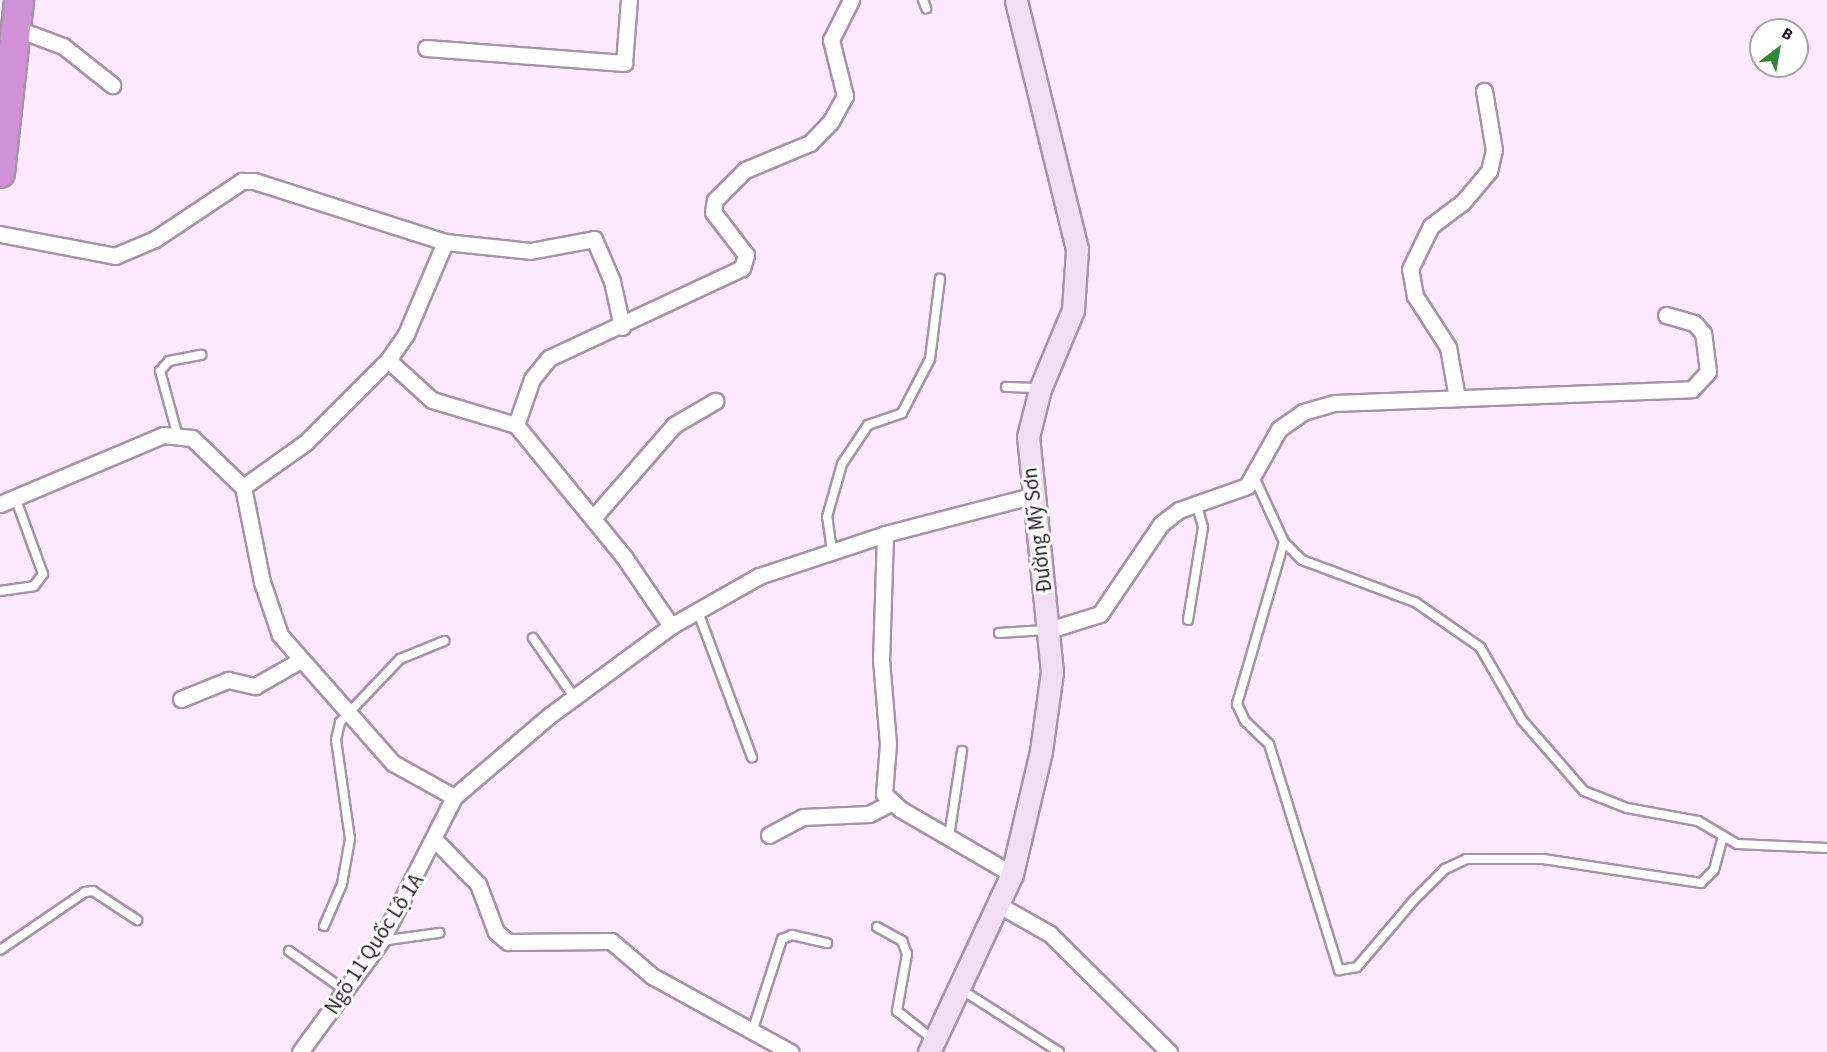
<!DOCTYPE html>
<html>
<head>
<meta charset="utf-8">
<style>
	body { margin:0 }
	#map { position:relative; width:1827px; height:1052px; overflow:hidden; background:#fde9fe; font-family:"Source Sans 3",sans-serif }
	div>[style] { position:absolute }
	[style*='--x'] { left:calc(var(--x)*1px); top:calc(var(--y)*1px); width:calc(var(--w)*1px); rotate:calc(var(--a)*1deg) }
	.roads { filter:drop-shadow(2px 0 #a593a6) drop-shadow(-2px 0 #a593a6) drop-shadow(0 2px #a593a6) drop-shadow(0 -2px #a593a6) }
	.lane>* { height:8px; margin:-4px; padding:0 4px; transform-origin:4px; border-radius:4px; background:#fff }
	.street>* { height:15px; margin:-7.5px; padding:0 7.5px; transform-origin:7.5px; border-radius:7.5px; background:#fff }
	.secondary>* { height:21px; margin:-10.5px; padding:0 10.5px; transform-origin:10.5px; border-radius:10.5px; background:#f1def3 }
	.highway>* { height:28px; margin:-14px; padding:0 14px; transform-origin:14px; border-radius:14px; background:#d191d6 }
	span { translate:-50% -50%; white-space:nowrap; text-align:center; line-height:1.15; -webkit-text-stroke:6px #fff; paint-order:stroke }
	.street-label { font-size:21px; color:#1f1820 }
	.north { position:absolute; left:1749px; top:18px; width:60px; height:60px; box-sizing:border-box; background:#fff; border:2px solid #a5a3a6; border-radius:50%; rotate:31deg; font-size:16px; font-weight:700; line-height:24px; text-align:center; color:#1f1820 }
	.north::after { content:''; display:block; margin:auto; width:21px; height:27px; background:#318735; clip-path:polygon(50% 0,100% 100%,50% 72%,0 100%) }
</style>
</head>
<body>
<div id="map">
	<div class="roads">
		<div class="lane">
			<i style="--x:923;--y:0;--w:9;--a:69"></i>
			<i style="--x:1006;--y:387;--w:31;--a:2"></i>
			<i style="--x:177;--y:433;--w:64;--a:-105.3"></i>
			<i style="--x:160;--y:371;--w:13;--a:-48"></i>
			<i style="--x:169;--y:361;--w:33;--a:-11"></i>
			<i style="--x:1255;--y:479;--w:69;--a:65.3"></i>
			<i style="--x:1284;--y:542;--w:25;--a:45"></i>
			<i style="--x:1302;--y:560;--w:121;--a:20.4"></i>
			<i style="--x:1415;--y:602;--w:79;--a:34.7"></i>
			<i style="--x:1480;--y:647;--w:84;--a:60.1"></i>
			<i style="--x:1522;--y:720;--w:94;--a:48.9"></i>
			<i style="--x:1584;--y:791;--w:46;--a:21.6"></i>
			<i style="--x:1627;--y:808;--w:72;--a:10.4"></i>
			<i style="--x:1698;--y:821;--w:45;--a:30.5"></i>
			<i style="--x:1737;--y:844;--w:90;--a:2.5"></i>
			<i style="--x:1284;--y:542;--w:169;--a:106.2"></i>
			<i style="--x:1237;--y:704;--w:19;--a:65"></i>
			<i style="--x:1245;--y:721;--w:33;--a:44"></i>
			<i style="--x:1269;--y:744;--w:237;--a:72.8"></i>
			<i style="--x:1339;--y:970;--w:18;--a:-9"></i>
			<i style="--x:1357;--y:967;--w:88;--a:-49.6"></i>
			<i style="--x:1414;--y:900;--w:44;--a:-45"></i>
			<i style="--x:1445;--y:869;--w:23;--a:-25"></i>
			<i style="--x:1466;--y:859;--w:77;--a:0"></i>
			<i style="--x:1543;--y:859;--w:160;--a:8.6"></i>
			<i style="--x:1701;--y:883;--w:18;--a:-45"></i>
			<i style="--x:1714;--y:870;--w:34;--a:-75"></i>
			<i style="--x:832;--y:551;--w:34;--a:-98"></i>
			<i style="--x:827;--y:517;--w:55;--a:-74.2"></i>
			<i style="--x:842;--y:464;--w:47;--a:-56.3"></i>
			<i style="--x:868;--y:425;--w:36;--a:-19"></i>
			<i style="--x:902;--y:413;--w:61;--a:-62.6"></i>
			<i style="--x:930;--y:359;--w:81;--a:-82.9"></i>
			<i style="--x:0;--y:591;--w:34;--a:-8"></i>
			<i style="--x:34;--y:586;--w:15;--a:-53"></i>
			<i style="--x:43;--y:574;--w:82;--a:-110"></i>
			<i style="--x:698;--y:612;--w:155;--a:69.6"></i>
			<i style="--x:1188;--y:620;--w:94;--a:-80.8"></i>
			<i style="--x:1203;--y:527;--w:25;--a:-106"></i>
			<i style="--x:999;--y:633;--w:46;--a:-3.7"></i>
			<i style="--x:533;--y:638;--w:72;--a:55.2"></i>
			<i style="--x:949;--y:837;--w:87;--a:-81.4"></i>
			<i style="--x:324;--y:926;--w:46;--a:-66.8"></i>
			<i style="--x:342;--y:884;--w:46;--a:-79.9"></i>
			<i style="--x:350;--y:839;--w:100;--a:-98"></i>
			<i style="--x:336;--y:740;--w:18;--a:-77"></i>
			<i style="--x:340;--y:722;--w:87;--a:-46.4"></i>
			<i style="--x:400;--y:659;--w:48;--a:-22.2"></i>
			<i style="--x:877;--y:927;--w:29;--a:29"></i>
			<i style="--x:902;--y:941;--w:14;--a:69"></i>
			<i style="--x:907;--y:954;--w:58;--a:100"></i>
			<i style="--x:897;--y:1011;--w:47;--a:38.1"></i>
			<i style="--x:381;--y:941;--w:59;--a:-7.9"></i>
			<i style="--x:0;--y:950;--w:103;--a:-34.3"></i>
			<i style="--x:85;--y:892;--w:8;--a:-7"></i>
			<i style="--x:93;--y:891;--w:53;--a:33.4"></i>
			<i style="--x:289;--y:951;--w:70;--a:35.1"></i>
			<i style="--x:962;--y:990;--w:115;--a:32.6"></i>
			<i style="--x:752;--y:1032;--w:98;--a:-72.1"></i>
			<i style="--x:782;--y:939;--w:11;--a:-22"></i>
			<i style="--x:792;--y:935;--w:36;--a:13"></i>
		</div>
		<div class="street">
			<i style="--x:15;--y:28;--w:51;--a:20.6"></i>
			<i style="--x:63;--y:46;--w:63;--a:38.5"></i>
			<i style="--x:426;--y:48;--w:199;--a:4.3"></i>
			<i style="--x:624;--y:63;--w:63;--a:-85.5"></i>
			<i style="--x:0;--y:234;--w:117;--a:10.8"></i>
			<i style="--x:115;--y:256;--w:43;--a:-23"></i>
			<i style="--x:155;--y:239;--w:105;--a:-33.7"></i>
			<i style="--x:242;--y:181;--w:12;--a:0"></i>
			<i style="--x:254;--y:181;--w:201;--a:17.7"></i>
			<i style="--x:445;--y:242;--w:85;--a:6"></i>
			<i style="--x:530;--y:251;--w:65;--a:-10.6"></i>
			<i style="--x:594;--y:239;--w:46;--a:66.8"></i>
			<i style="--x:612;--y:281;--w:47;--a:77.7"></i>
			<i style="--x:388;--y:360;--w:59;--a:42.3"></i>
			<i style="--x:432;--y:400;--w:88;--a:16.6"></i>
			<i style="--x:516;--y:425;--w:171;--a:50.7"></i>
			<i style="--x:624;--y:557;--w:83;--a:55.7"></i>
			<i style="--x:1457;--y:398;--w:52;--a:-100"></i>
			<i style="--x:1448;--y:347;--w:61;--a:-122.9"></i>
			<i style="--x:1415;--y:296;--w:27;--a:-100"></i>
			<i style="--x:1410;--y:269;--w:48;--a:-64"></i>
			<i style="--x:1431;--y:226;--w:39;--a:-37"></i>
			<i style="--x:1462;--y:203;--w:42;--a:-49.8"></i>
			<i style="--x:1489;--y:171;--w:22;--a:-77"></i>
			<i style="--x:1494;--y:150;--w:60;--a:-99.6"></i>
			<i style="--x:516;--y:425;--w:49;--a:-70.8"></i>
			<i style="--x:532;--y:379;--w:27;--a:-51"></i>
			<i style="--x:549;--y:358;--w:213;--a:-25"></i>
			<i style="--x:742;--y:268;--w:14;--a:-73"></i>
			<i style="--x:746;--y:255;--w:54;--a:-127.5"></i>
			<i style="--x:713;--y:212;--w:12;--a:-81"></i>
			<i style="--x:715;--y:200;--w:42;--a:-45"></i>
			<i style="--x:745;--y:170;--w:70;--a:-22.6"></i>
			<i style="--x:810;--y:143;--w:30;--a:-46"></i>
			<i style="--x:831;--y:121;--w:29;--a:-61"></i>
			<i style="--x:845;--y:96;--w:58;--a:-104"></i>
			<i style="--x:831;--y:40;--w:45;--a:-63.4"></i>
			<i style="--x:243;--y:487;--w:76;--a:-35.4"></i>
			<i style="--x:305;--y:443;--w:117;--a:-45"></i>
			<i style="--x:388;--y:360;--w:32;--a:-55"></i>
			<i style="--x:406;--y:334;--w:100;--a:-67"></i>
			<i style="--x:0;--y:504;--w:177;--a:-22.9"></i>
			<i style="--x:163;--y:435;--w:29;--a:6"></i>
			<i style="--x:192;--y:438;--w:71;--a:43.9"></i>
			<i style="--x:243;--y:487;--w:97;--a:78.7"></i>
			<i style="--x:262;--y:582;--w:56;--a:71.2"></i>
			<i style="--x:280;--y:635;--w:171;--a:48.6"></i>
			<i style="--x:393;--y:763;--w:70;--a:29.1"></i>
			<i style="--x:454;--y:797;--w:126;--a:-40.5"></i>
			<i style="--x:550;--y:715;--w:150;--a:-36.3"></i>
			<i style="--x:671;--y:626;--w:101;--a:-29.6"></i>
			<i style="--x:759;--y:576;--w:133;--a:-18.4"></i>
			<i style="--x:885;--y:534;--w:151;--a:-14.6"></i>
			<i style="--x:593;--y:518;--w:123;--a:-48.9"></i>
			<i style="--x:674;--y:425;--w:48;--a:-30.3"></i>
			<i style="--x:885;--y:534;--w:125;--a:91.8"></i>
			<i style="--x:881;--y:659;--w:85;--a:85.3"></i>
			<i style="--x:888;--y:744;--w:50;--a:94.6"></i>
			<i style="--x:884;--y:794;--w:22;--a:43"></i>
			<i style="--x:900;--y:809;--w:129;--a:30.1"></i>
			<i style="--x:1049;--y:630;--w:53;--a:-17.4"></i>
			<i style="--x:1100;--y:614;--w:109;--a:-55.9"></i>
			<i style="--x:1161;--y:524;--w:23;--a:-38"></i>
			<i style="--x:1179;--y:510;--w:72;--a:-19.4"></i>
			<i style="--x:1247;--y:486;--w:65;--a:-60.7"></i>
			<i style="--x:1279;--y:429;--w:29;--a:-35"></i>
			<i style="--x:1303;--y:412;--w:33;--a:-16"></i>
			<i style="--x:1335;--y:403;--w:357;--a:-2.2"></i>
			<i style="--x:1692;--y:389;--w:23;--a:-47"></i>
			<i style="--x:1708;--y:372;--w:39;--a:-97"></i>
			<i style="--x:1703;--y:333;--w:13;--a:-132"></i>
			<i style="--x:1694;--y:323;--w:29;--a:-164"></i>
			<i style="--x:181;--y:699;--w:51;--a:-22"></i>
			<i style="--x:228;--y:680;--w:28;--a:13"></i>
			<i style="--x:255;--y:686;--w:51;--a:-29.6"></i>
			<i style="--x:769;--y:835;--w:38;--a:-28"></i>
			<i style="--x:803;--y:817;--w:66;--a:-2.6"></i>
			<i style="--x:869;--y:814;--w:25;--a:-27"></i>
			<i style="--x:435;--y:840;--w:62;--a:45.7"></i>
			<i style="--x:478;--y:884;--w:51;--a:69.4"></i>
			<i style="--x:496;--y:932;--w:16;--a:40"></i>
			<i style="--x:508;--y:942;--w:103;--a:-0.6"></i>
			<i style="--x:611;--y:941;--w:54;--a:40.5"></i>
			<i style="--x:652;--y:976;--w:158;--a:28.8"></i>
			<i style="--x:999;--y:905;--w:59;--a:29.6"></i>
			<i style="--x:1050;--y:934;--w:168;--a:44.8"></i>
			<i style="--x:300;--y:1052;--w:137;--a:-53.9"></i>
			<i style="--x:381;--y:941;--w:161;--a:-63.1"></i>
		</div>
		<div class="secondary">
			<i style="--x:929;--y:1052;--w:196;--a:-65"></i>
			<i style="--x:1012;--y:874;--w:126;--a:-76.7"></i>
			<i style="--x:1041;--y:751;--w:80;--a:-82.1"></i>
			<i style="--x:1052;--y:672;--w:236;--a:-95.8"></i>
			<i style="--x:1028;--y:437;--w:49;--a:-76"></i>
			<i style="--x:1040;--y:389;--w:86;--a:-67.3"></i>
			<i style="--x:1073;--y:310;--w:61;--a:-86.2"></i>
			<i style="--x:1077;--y:249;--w:256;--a:-103.8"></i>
		</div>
		<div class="highway">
			<i style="--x:0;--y:173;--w:174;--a:-83.7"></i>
		</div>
	</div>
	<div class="street-label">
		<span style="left:1037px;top:530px;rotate:-97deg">Đường Mỹ Sơn</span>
		<span style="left:374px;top:944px;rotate:-57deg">Ngõ 11 Quốc Lộ 1A</span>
	</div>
	<div class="north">B</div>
</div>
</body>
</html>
